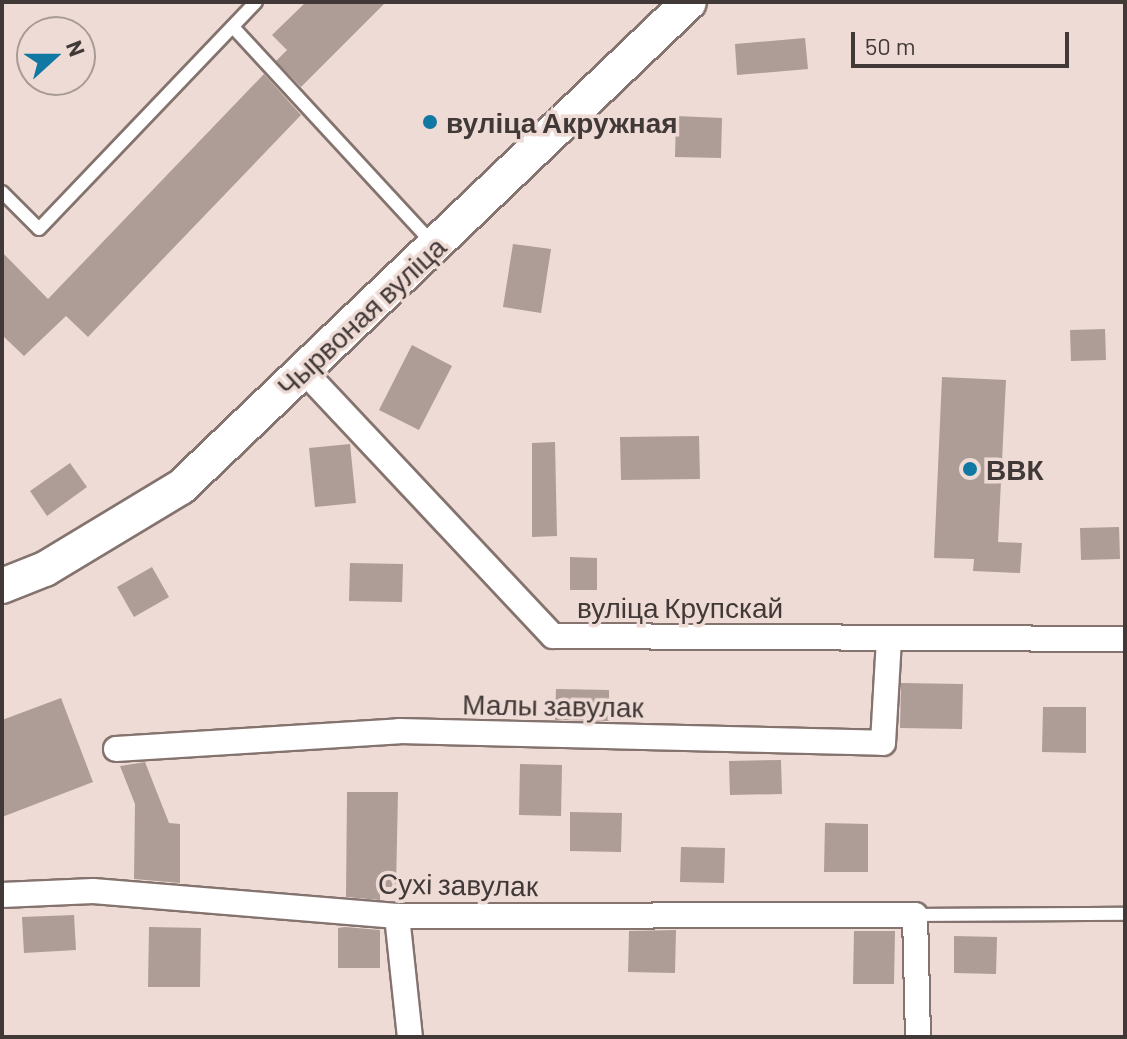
<!DOCTYPE html>
<html>
<head>
<meta charset="utf-8">
<style>
	body { margin:0 }
	#map { position:relative; width:1127px; height:1039px; overflow:hidden; background:#eedbd5; font-family:Barlow,sans-serif }
	div>[style] { position:absolute }
	[style*='--x'] { left:calc(var(--x)*1px); top:calc(var(--y)*1px); width:calc(var(--w)*1px); rotate:calc(var(--a)*1deg) }
	.building>* { inset:0; background:#ae9c97 }
	.roads { filter:drop-shadow(2px 0 #84736e) drop-shadow(-2px 0 #84736e) drop-shadow(0 2px #84736e) drop-shadow(0 -2px #84736e) }
	.lane>* { height:12px; margin:-6px; padding:0 6px; transform-origin:6px; border-radius:6px; background:#fff }
	.street>* { height:24px; margin:-12px; padding:0 12px; transform-origin:12px; border-radius:12px; background:#fff }
	.secondary>* { height:34px; margin:-17px; padding:0 17px; transform-origin:17px; border-radius:17px; background:#fff }
	.dots>* { width:22px; height:22px; translate:-50% -50%; box-sizing:border-box; border:4px solid #eedbd5; border-radius:50% }
	span { translate:-50% -50%; white-space:nowrap; text-align:center; line-height:1.15; -webkit-text-stroke:7px #eedbd5; paint-order:stroke }
	.poi-label { font-size:28px; color:#413937; font-weight:700 }
	.left { translate:0 -50%; text-align:left }
	.street-label { font-size:28px; color:#413937 }
	.frame { position:absolute; inset:0; border:4px solid #413937; pointer-events:none }
	.north { position:absolute; left:16px; top:16px; width:80px; height:80px; box-sizing:border-box; background:#eedbd5; border:2px solid #a99a96; border-radius:50%; rotate:69deg; font-size:22px; font-weight:700; line-height:32px; text-align:center; color:#413937 }
	.north::after { content:''; display:block; margin:auto; width:28px; height:36px; background:#1078a3; clip-path:polygon(50% 0,100% 100%,50% 72%,0 100%) }
	.scale { position:absolute; left:851px; top:32px; width:218px; height:36px; box-sizing:border-box; border:4px solid #413937; border-top:0; padding-left:10px; font-size:24px; line-height:28px; white-space:nowrap; color:#413937; -webkit-text-stroke:6px #eedbd5; paint-order:stroke }
</style>
</head>
<body>
<div id="map">
	<div class="building">
		<i style="clip-path:polygon(306px 2px,386px 2px,301px 87px,276px 61px,287px 50px,272px 35px)"></i>
		<i style="clip-path:polygon(805px 38px,808px 69px,737px 75px,735px 44px)"></i>
		<i style="clip-path:polygon(264px 74px,301px 115px,88px 337px,66px 316px,24px 356px,2px 335px,2px 252px,48px 299px)"></i>
		<i style="clip-path:polygon(676px 116px,722px 118px,721px 158px,675px 157px)"></i>
		<i style="clip-path:polygon(513px 244px,551px 249px,541px 313px,503px 307px)"></i>
		<i style="clip-path:polygon(1105px 329px,1106px 360px,1071px 361px,1070px 330px)"></i>
		<i style="clip-path:polygon(412px 345px,452px 366px,419px 430px,379px 410px)"></i>
		<i style="clip-path:polygon(942px 377px,1006px 380px,998px 542px,1022px 543px,1020px 573px,973px 571px,974px 559px,934px 558px)"></i>
		<i style="clip-path:polygon(699px 436px,700px 479px,621px 480px,620px 437px)"></i>
		<i style="clip-path:polygon(555px 442px,557px 536px,532px 537px,532px 443px)"></i>
		<i style="clip-path:polygon(350px 444px,356px 503px,315px 507px,309px 448px)"></i>
		<i style="clip-path:polygon(70px 463px,87px 487px,47px 516px,30px 491px)"></i>
		<i style="clip-path:polygon(1119px 527px,1120px 559px,1081px 560px,1080px 528px)"></i>
		<i style="clip-path:polygon(570px 557px,597px 558px,597px 590px,570px 590px)"></i>
		<i style="clip-path:polygon(350px 563px,403px 564px,402px 602px,349px 601px)"></i>
		<i style="clip-path:polygon(152px 567px,169px 597px,134px 617px,117px 587px)"></i>
		<i style="clip-path:polygon(901px 683px,963px 684px,962px 729px,900px 728px)"></i>
		<i style="clip-path:polygon(556px 689px,609px 690px,609px 721px,555px 720px)"></i>
		<i style="clip-path:polygon(61px 698px,93px 782px,2px 817px,2px 720px)"></i>
		<i style="clip-path:polygon(1043px 707px,1086px 707px,1086px 753px,1042px 752px)"></i>
		<i style="clip-path:polygon(781px 760px,782px 794px,730px 795px,729px 761px)"></i>
		<i style="clip-path:polygon(145px 762px,169px 823px,180px 824px,180px 883px,134px 879px,135px 804px,120px 766px)"></i>
		<i style="clip-path:polygon(520px 764px,562px 765px,561px 816px,519px 815px)"></i>
		<i style="clip-path:polygon(347px 792px,398px 792px,396px 887px,380px 887px,380px 900px,346px 897px)"></i>
		<i style="clip-path:polygon(570px 812px,622px 813px,621px 852px,570px 851px)"></i>
		<i style="clip-path:polygon(825px 823px,868px 824px,868px 872px,824px 872px)"></i>
		<i style="clip-path:polygon(681px 847px,725px 848px,724px 883px,680px 882px)"></i>
		<i style="clip-path:polygon(74px 915px,76px 950px,24px 953px,22px 917px)"></i>
		<i style="clip-path:polygon(149px 927px,201px 928px,200px 987px,148px 987px)"></i>
		<i style="clip-path:polygon(345px 927px,380px 930px,380px 968px,338px 968px,338px 928px)"></i>
		<i style="clip-path:polygon(676px 930px,675px 973px,628px 972px,629px 931px)"></i>
		<i style="clip-path:polygon(854px 931px,895px 931px,894px 984px,853px 984px)"></i>
		<i style="clip-path:polygon(954px 936px,997px 937px,996px 974px,954px 973px)"></i>
	</div>
	<div class="roads">
		<div class="lane">
			<i style="--x:233;--y:27;--w:297;--a:47.3"></i>
			<i style="--x:2;--y:192;--w:52;--a:45"></i>
			<i style="--x:39;--y:229;--w:314;--a:-46.3"></i>
			<i style="--x:915;--y:915;--w:210;--a:-0.3"></i>
		</div>
		<div class="street">
			<i style="--x:302;--y:369;--w:366;--a:46.8"></i>
			<i style="--x:553;--y:636;--w:572;--a:0.3"></i>
			<i style="--x:116;--y:749;--w:284;--a:-3.6"></i>
			<i style="--x:399;--y:731;--w:484;--a:1.4"></i>
			<i style="--x:883;--y:743;--w:105;--a:-86.7"></i>
			<i style="--x:2;--y:895;--w:91;--a:-2.5"></i>
			<i style="--x:93;--y:891;--w:305;--a:4.7"></i>
			<i style="--x:397;--y:916;--w:518;--a:-0.11"></i>
			<i style="--x:915;--y:915;--w:122;--a:88.6"></i>
			<i style="--x:397;--y:916;--w:122;--a:83.9"></i>
		</div>
		<div class="secondary">
			<i style="--x:2;--y:586;--w:46;--a:-21.6"></i>
			<i style="--x:45;--y:569;--w:159;--a:-31.1"></i>
			<i style="--x:181;--y:487;--w:702;--a:-43.67"></i>
		</div>
	</div>
	<div class="dots">
		<i style="left:430px;top:122px;background:#1078a3"></i>
		<i style="left:970px;top:469px;background:#1078a3"></i>
	</div>
	<div class="poi-label">
		<span class="left" style="left:446px;top:122px">вуліца Акружная</span>
		<span class="left" style="left:986px;top:469px">ВВК</span>
	</div>
	<div class="street-label">
		<span style="left:361px;top:316px;rotate:-43deg">Чырвоная вуліца</span>
		<span style="left:680px;top:607px">вуліца Крупскай</span>
		<span style="left:553px;top:705px;rotate:1deg">Малы завулак</span>
		<span style="left:458px;top:884px;rotate:1deg">Сухі завулак</span>
	</div>
	<div class="frame"></div>
	<div class="north">N</div>
	<div class="scale">50 m</div>
</div>
</body>
</html>
